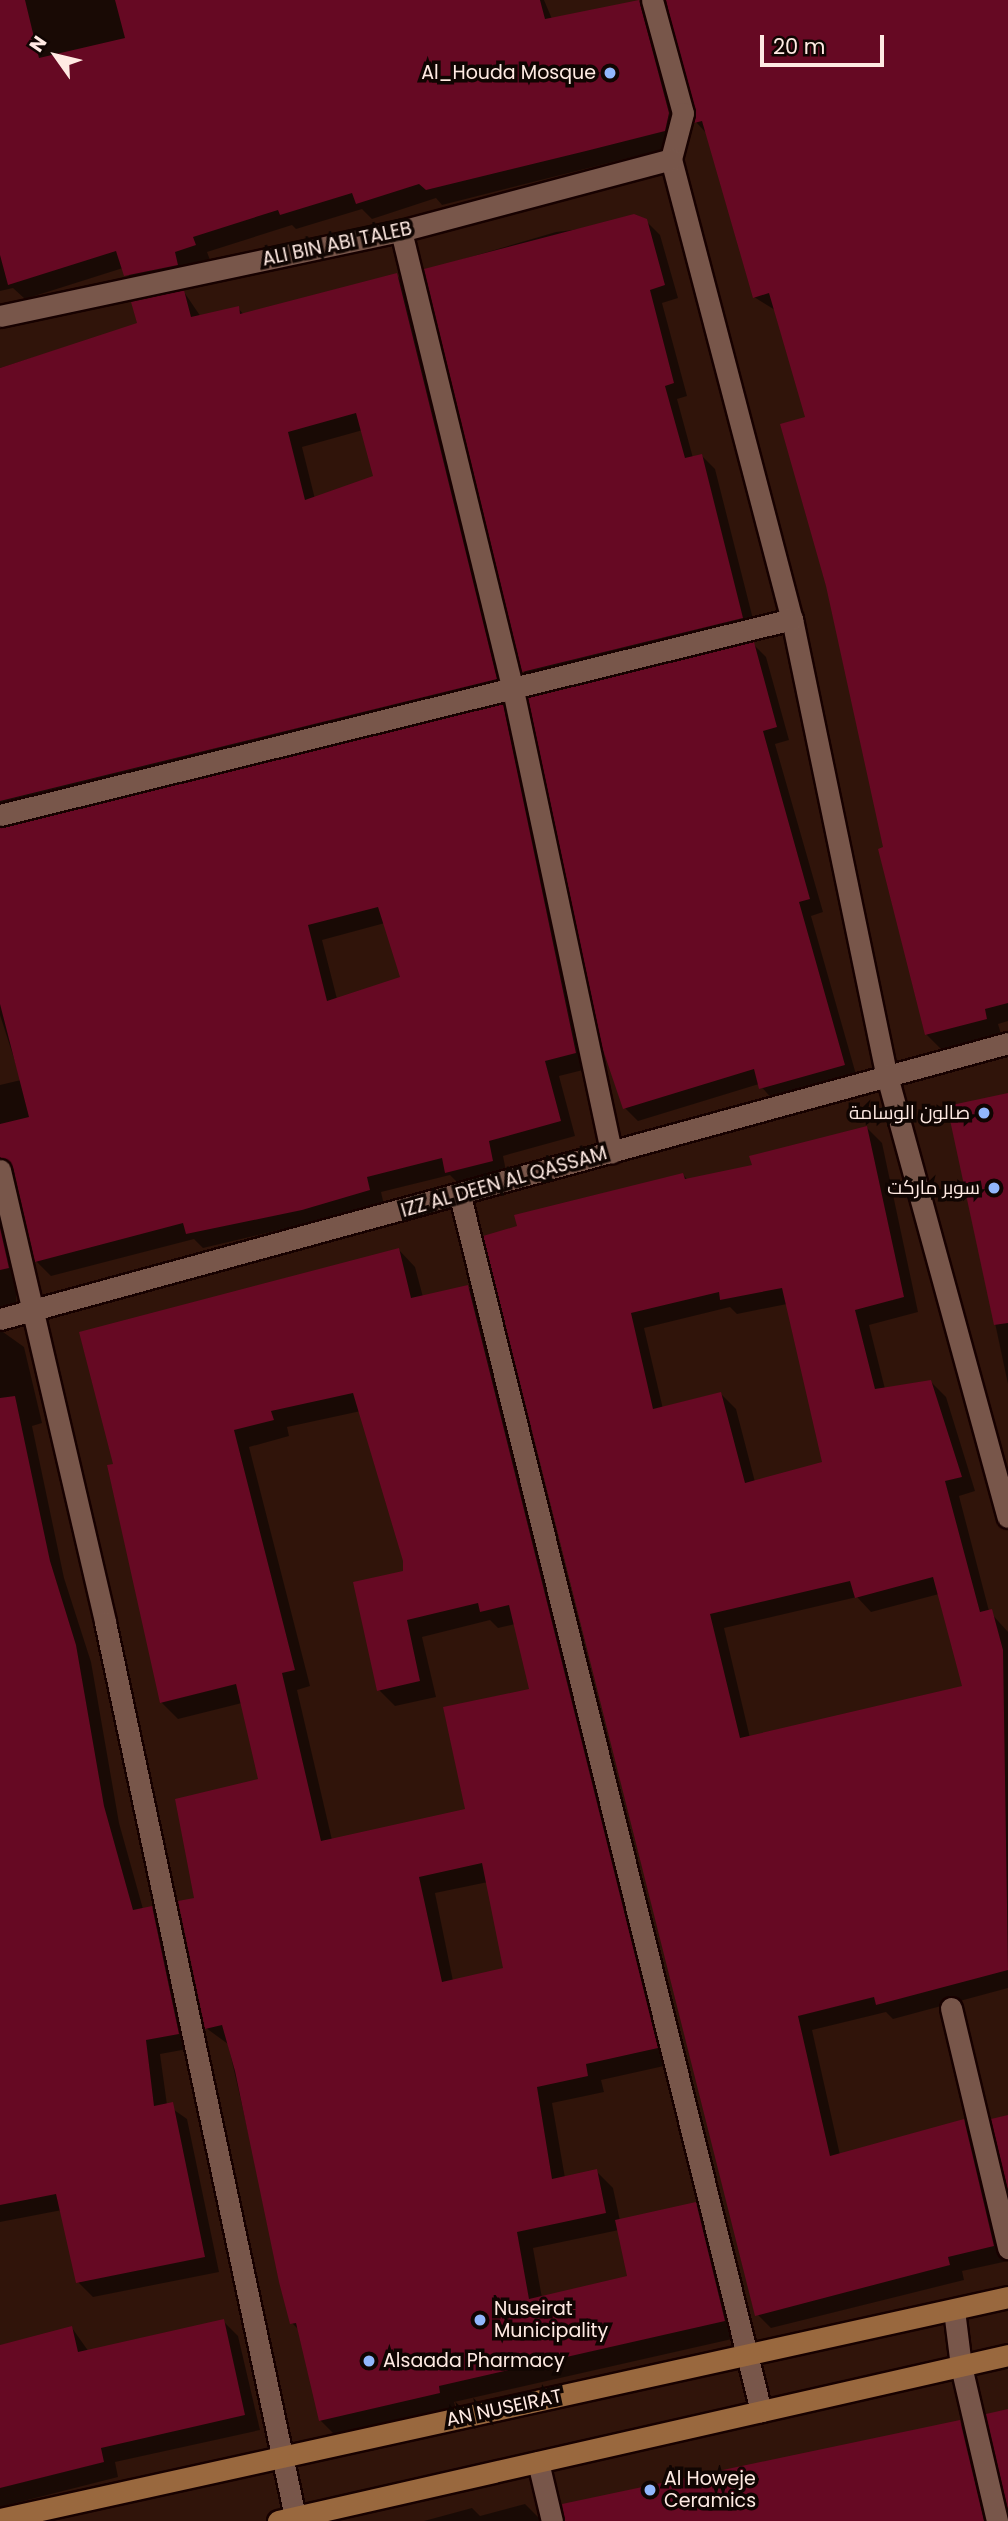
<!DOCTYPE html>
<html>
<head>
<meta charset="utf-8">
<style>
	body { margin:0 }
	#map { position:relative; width:1008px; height:2521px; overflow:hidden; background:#30140a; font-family:Poppins,Cairo,sans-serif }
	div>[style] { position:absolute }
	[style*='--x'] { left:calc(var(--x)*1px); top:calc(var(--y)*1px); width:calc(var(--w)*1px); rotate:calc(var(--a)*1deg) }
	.shadow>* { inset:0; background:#0007 }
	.building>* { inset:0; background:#660923 }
	.roads { filter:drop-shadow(2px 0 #170100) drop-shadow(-2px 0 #170100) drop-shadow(0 2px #170100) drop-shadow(0 -2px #170100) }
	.service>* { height:21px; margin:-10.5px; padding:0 10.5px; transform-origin:10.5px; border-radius:10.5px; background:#78564a }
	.minor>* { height:21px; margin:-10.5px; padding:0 10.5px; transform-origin:10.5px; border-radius:10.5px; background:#78564a }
	.secondary>* { height:21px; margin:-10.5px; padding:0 10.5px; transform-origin:10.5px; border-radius:10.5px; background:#99683e }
	.dots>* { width:19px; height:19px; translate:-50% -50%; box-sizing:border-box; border:4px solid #100502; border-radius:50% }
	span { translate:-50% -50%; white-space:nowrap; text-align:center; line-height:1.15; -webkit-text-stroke:7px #100502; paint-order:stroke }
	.poi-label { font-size:19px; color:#ffeae3 }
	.right { translate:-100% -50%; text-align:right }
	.left { translate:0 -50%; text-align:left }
	.street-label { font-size:19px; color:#ffeae3 }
	.north { position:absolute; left:21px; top:21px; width:70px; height:70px; -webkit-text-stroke:5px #100502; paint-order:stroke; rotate:304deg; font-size:19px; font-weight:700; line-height:28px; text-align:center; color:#ffeae3 }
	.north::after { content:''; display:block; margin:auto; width:24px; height:32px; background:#ffeae3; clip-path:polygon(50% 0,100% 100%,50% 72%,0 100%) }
	.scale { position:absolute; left:760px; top:35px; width:124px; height:32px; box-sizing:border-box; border:4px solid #ffeae3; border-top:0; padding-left:9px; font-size:21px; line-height:24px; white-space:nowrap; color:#ffeae3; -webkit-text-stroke:5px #100502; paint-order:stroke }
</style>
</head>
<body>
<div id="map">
	<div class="shadow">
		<i style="clip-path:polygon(0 0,544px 0,552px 19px,645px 0,655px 11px,680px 145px,442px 205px,436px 198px,372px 219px,362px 209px,296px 229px,292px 225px,207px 252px,210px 260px,141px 291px,123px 268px,25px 299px,13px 288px,0 291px)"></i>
		<i style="clip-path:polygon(664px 0,1008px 0,1008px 1021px,998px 1024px,1001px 1034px,941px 1049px,926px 1034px,885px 849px,807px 418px,775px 310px,754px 297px,708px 135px,696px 122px)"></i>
		<i style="clip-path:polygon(646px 221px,660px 235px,678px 298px,662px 303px,687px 396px,677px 399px,693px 458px,702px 456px,715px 469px,756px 631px,537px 685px,524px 671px,426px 270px,556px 232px)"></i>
		<i style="clip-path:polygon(evenodd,396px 275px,411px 290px,511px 693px,12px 817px,4px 829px,502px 706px,517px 721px,591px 1068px,559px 1076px,575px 1136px,503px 1156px,507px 1176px,462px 1187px,450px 1175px,381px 1192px,384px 1205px,203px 1248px,194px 1239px,51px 1276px,36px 1261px,16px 1173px,2px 1181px,24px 1284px,16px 1290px,17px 1320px,3px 1332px,24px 1347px,42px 1423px,32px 1426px,64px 1578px,91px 1662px,119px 1823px,143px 1909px,151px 1908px,166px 1923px,193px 2048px,160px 2054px,167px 2105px,187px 2119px,219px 2272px,93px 2297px,78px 2282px,62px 2210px,0 2222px,0 1085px,21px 1080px,0 1015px,0 368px,140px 324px,184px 292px,201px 317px,238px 308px,244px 315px,396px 275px,363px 430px,375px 477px,315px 499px,302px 447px,363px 430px,396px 275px,385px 923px,402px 979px,337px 999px,322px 940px,385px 923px)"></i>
		<i style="clip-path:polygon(753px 644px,766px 657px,789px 740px,775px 744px,823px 912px,811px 916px,857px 1078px,774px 1101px,759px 1084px,638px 1121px,625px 1108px)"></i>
		<i style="clip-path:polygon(1008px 1095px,1008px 1384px,949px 1107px)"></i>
		<i style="clip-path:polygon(evenodd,867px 1128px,882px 1143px,918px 1312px,869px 1325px,885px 1389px,931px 1382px,946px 1397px,975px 1491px,959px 1496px,989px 1611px,1008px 1632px,1008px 1988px,893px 2019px,886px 2012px,812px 2030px,840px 2155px,963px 2121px,978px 2136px,1008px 2261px,962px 2271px,964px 2280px,771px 2328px,756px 2313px,486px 1237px,683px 1175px,688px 1180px,754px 1167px,867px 1128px,787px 1304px,824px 1463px,755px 1482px,736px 1409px,721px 1394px,663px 1409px,644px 1328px,730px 1307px,737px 1314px,787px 1304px,867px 1128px,939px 1594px,964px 1688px,750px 1738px,724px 1628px,857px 1597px,871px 1612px,939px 1594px)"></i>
		<i style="clip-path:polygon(evenodd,399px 1250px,415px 1267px,423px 1297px,468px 1287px,485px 1303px,673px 2064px,601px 2080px,604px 2092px,552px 2103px,565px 2178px,596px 2171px,613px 2188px,620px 2221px,695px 2204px,712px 2220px,741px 2337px,454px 2402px,456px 2409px,337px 2437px,320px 2420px,300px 2331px,292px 2323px,228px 2044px,206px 2028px,196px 1899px,260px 1780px,242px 1703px,178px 1719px,161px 1702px,115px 1465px,399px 1250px,361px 1411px,405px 1561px,379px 1690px,395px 1706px,436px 1697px,422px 1637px,490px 1620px,498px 1628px,515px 1624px,532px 1690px,467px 1811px,332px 1840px,297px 1690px,310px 1686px,249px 1447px,289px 1436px,287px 1427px,361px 1411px,399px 1250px,488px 1882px,505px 1970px,453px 1981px,435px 1893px,488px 1882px,399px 1250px,619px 2230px,629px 2278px,542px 2298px,533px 2248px,619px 2230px)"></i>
		<i style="clip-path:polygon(223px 2321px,238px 2336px,260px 2430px,115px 2462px,118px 2477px,0 2507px,0 2346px,72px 2328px,89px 2352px)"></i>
		<i style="clip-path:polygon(959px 2422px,977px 2440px,997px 2521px,566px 2521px)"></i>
		<i style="clip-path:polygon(525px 2504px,542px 2521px,424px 2521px,472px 2508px,480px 2516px)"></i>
	</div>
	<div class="building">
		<i style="clip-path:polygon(0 0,25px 0,39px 58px,125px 38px,115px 0,540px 0,545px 19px,639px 0,669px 113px,665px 131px,586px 151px,426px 190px,419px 184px,356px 204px,352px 193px,280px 215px,278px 210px,193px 237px,196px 245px,175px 252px,178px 265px,124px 276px,116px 251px,8px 285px,0 255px)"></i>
		<i style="clip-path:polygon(666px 0,1008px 0,1008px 1003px,985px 1009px,987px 1019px,925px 1035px,878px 849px,883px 847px,826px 586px,780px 424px,805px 417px,769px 293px,753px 298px,702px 121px,694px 123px)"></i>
		<i style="clip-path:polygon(634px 214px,647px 219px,665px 285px,650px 290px,674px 383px,665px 386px,685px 458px,702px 454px,743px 618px,522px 672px,424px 269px)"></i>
		<i style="clip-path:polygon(evenodd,397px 273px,497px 679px,0 801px,0 368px,137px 323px,131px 302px,184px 290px,191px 317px,239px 306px,240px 314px,397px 273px,356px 413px,373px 476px,305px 500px,288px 432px,356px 413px)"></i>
		<i style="clip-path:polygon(754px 642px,777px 727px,763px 731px,810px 899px,799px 902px,845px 1065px,759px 1089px,754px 1069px,623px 1109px,602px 1047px,528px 698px)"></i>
		<i style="clip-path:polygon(evenodd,503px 704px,576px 1053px,545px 1061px,561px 1121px,489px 1141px,493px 1161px,445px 1173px,442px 1158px,367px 1177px,370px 1190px,302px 1210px,186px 1234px,183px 1223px,35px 1262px,13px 1167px,0 1157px,0 1124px,29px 1117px,0 1004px,0 828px,503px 704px,378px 907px,400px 977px,327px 1001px,308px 925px,378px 907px)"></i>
		<i style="clip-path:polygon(1008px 1093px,1008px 1323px,994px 1325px,947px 1106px)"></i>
		<i style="clip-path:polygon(evenodd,867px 1126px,904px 1297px,855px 1310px,875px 1389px,931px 1380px,962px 1477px,945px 1481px,980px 1612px,992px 1609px,1003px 1650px,1008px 1970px,876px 2005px,874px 1997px,798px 2016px,830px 2156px,964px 2119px,994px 2246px,948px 2257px,950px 2265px,755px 2316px,483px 1236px,517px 1226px,514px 1215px,683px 1173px,685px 1179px,752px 1165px,749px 1156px,867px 1126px,782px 1288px,822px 1462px,745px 1483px,721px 1392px,653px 1409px,631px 1313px,719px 1292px,720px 1300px,782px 1288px,867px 1126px,933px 1577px,962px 1686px,740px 1738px,710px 1614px,850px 1581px,855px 1598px,933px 1577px)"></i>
		<i style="clip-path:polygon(0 1228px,9px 1268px,0 1270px)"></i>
		<i style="clip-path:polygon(evenodd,399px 1248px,411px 1298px,468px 1285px,658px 2048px,586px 2064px,588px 2076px,537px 2087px,552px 2179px,597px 2169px,606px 2213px,517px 2232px,529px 2299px,627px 2276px,615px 2220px,696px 2202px,725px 2321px,439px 2386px,440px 2393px,319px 2421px,296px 2323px,290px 2324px,279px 2282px,235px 2071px,222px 2025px,205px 2029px,178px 1901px,194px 1898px,175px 1799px,258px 1779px,236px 1684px,160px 1703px,107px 1465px,113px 1464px,79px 1332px,399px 1248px,353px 1393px,403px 1561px,403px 1571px,353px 1582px,377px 1691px,420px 1681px,407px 1620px,478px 1603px,480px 1612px,509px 1605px,529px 1689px,443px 1707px,465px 1809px,321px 1841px,282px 1673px,295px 1670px,234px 1430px,274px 1420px,271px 1411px,353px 1393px,399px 1248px,482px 1863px,503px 1968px,442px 1982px,419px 1877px,482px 1863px)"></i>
		<i style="clip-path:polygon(15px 1396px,50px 1561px,76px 1645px,104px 1806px,133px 1910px,152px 1906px,179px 2034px,146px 2040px,154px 2106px,173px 2102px,205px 2257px,76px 2283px,56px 2194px,0 2205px,0 1398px)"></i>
		<i style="clip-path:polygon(1008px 2115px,1008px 2191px,991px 2119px)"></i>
		<i style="clip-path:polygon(224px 2319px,245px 2415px,101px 2448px,104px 2462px,0 2488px,0 2345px,72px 2326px,78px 2352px)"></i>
		<i style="clip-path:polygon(1008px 2409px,1008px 2510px,986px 2414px)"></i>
		<i style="clip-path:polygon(960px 2420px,984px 2521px,565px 2521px,562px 2504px)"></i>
	</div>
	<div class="roads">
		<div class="service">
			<i style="--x:951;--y:2008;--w:247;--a:76.6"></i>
		</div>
		<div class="minor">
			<i style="--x:652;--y:0;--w:117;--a:74.7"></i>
			<i style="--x:683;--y:113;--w:48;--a:104.6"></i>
			<i style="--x:671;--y:159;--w:476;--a:75.3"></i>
			<i style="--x:792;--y:619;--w:467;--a:78.3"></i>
			<i style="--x:887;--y:1076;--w:457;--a:74.7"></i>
			<i style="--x:401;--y:231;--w:472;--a:76.3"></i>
			<i style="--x:513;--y:690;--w:473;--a:78"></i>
			<i style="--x:0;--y:316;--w:410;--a:-12"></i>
			<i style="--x:401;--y:231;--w:279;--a:-14.9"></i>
			<i style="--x:0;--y:815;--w:816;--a:-13.9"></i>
			<i style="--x:0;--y:1170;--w:464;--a:76.9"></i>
			<i style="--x:105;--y:1622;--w:915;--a:78.01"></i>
			<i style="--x:460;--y:1196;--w:1252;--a:76.09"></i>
			<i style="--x:0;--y:1319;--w:1045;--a:-15.31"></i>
			<i style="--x:954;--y:2310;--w:56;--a:82.9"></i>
			<i style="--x:961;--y:2366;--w:159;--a:76.9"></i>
			<i style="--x:538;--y:2462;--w:61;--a:76.7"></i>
		</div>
		<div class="secondary">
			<i style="--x:0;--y:2519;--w:1032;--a:-12.42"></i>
			<i style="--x:278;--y:2521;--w:749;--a:-12.81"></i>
		</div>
	</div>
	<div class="dots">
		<i style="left:610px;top:73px;background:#92b7fd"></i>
		<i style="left:984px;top:1113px;background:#92b7fd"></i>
		<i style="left:994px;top:1188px;background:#92b7fd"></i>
		<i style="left:480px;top:2320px;background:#92b7fd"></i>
		<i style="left:369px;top:2361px;background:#92b7fd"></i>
		<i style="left:650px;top:2490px;background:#92b7fd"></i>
	</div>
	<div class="poi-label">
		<span class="right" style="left:596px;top:73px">Al_Houda Mosque</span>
		<span class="right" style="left:970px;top:1113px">صالون الوسامة</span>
		<span class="right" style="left:980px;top:1188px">سوبر ماركت</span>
		<span class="left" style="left:494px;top:2320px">Nuseirat<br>Municipality</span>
		<span class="left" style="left:383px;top:2361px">Alsaada Pharmacy</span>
		<span class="left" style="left:664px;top:2490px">Al Howeje<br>Ceramics</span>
	</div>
	<div class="street-label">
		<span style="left:337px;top:244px;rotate:-12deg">ALI BIN ABI TALEB</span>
		<span style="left:504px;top:1182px;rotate:-16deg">IZZ AL DEEN AL QASSAM</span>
		<span style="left:504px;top:2408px;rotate:-12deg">AN NUSEIRAT</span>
	</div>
	<div class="north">N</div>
	<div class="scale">20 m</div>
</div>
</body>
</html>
